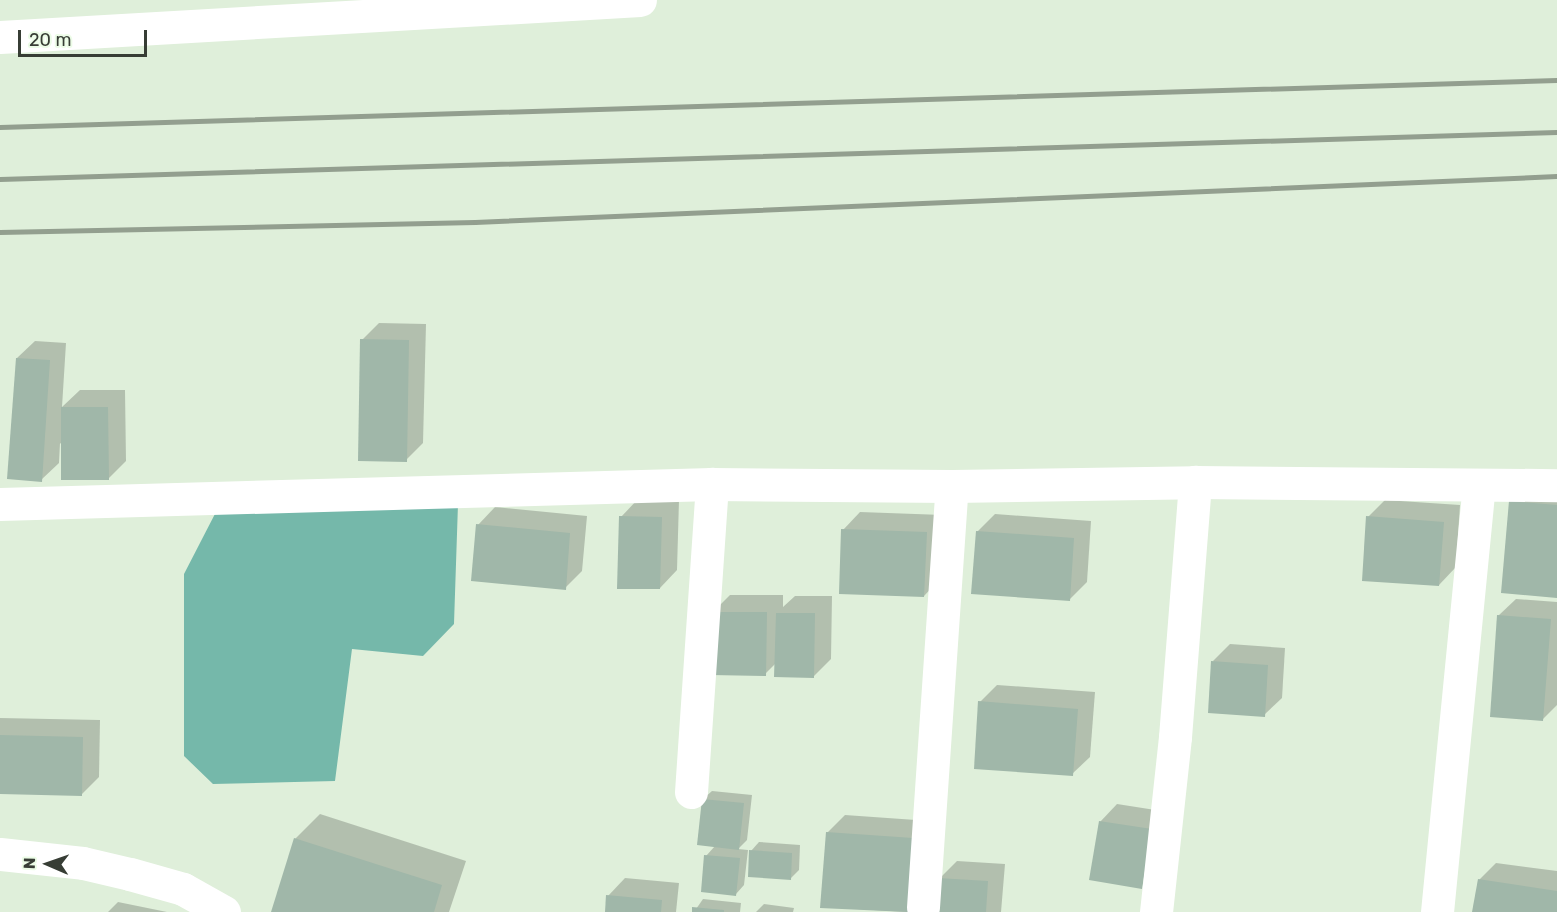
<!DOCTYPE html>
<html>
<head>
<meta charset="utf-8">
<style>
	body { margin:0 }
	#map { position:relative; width:1557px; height:912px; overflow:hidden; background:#dfefda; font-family:Rubik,sans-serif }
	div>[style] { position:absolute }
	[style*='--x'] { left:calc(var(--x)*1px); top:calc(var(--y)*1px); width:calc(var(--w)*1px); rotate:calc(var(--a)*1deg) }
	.water>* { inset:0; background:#75b8aa }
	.shadow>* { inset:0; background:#0003 }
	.building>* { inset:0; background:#a0b7a9 }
	.street>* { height:33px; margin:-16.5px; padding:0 16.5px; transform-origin:16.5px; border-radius:16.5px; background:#fff }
	.rail>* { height:4.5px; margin:-2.25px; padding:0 2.25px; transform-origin:2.25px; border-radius:2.25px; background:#939f8f }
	span { translate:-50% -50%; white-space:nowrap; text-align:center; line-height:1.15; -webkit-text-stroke:4.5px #ecfce7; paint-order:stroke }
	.north { position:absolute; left:18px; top:834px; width:60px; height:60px; -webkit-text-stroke:4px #ecfce7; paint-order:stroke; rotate:272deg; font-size:16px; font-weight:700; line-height:24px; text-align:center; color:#373d35 }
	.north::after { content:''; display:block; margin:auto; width:21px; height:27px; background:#373d35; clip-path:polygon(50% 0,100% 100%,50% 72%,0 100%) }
	.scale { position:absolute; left:18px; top:30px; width:129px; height:27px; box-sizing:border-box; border:3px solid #373d35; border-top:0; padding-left:8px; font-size:18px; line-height:21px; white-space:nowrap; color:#373d35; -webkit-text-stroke:4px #ecfce7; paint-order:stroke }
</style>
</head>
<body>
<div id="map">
	<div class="water">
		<i style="clip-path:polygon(458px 504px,454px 624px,423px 656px,352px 649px,335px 781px,213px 784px,184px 756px,184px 574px,217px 510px)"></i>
	</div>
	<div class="shadow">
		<i style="clip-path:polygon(379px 323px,426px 324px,423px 443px,406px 460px,362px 340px)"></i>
		<i style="clip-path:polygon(35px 341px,66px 343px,62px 407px,80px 390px,125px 390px,126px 461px,108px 479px,60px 443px,59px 463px,41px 480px,17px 358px)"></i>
		<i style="clip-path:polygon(1527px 484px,1557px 487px,1557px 596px,1510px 502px)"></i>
		<i style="clip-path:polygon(638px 499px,679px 500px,677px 570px,660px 588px,621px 517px)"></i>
		<i style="clip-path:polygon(1385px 500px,1460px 505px,1456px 567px,1439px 585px,1368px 517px)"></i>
		<i style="clip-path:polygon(495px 507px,587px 516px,582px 571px,565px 588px,478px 525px)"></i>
		<i style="clip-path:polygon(860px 512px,943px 515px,941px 578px,924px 596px,843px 530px)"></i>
		<i style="clip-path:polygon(995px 514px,1091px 521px,1087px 582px,1069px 600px,977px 532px)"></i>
		<i style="clip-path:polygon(730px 595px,783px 595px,783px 607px,795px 596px,832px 596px,831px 659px,814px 676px,776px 663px,765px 674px,713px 612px)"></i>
		<i style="clip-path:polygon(1516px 599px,1557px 602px,1557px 705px,1543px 719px,1498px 616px)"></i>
		<i style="clip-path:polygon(1230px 644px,1285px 648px,1282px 698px,1264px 715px,1213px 661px)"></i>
		<i style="clip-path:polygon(997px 685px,1095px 692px,1090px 757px,1072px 774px,980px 702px)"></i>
		<i style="clip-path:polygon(0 718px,100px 720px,99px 777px,82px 794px,0 793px)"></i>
		<i style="clip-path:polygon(712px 791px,752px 795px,747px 840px,738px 849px,748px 850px,744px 885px,736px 894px,706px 856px,715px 846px,703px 799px)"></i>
		<i style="clip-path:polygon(1117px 804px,1168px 812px,1159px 870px,1100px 822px)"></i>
		<i style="clip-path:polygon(320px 814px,466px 861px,449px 912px,272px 912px,295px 839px)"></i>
		<i style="clip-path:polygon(845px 815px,930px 821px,908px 912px,822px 907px,827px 833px)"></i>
		<i style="clip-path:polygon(759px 842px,800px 845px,799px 870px,790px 879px,751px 851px)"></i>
		<i style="clip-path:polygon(957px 861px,1005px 864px,1001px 912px,937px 912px,939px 879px)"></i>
		<i style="clip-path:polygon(1496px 863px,1557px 871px,1557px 912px,1474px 912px,1479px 880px)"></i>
		<i style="clip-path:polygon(625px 878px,679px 883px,676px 912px,606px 912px,608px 896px)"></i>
		<i style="clip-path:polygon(703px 899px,741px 903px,740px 912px,694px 912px)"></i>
		<i style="clip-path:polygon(118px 902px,167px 912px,108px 912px)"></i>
		<i style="clip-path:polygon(764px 904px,794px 908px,793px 912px,756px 912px)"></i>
	</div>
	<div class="building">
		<i style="clip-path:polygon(360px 339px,409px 340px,407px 462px,358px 461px)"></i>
		<i style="clip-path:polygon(16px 358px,50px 360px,42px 482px,7px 479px)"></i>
		<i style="clip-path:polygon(61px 407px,108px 407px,109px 480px,61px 480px)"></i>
		<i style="clip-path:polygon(1509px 501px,1557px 505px,1557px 598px,1501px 593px)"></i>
		<i style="clip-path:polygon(619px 516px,662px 517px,660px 589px,617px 589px)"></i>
		<i style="clip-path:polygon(1366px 516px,1444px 522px,1439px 586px,1362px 581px)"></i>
		<i style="clip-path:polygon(476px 524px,570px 533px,566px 590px,471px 581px)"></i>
		<i style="clip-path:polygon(841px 529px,927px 532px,924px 597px,839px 594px)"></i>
		<i style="clip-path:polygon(976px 531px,1074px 538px,1070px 601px,971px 594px)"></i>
		<i style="clip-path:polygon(711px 612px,767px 612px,766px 676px,711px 675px)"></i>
		<i style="clip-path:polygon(776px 613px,815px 613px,814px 678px,774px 677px)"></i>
		<i style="clip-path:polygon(1497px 615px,1551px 619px,1543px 721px,1490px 717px)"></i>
		<i style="clip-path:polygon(1211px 661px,1268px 665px,1265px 717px,1208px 713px)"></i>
		<i style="clip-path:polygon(978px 701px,1078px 709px,1073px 776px,974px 769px)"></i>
		<i style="clip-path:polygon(0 735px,83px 737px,82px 796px,0 794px)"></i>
		<i style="clip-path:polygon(702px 799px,744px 803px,739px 850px,697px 845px)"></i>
		<i style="clip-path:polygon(1099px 821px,1152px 829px,1142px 889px,1089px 880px)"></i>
		<i style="clip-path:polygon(826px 832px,913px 838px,908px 912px,820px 908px)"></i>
		<i style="clip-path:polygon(294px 838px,442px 885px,434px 912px,271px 912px)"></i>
		<i style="clip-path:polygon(749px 850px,792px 853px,791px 880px,748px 877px)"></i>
		<i style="clip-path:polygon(704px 855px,740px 858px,736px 896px,701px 892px)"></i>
		<i style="clip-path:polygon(938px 878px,988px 881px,986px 912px,935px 912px)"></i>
		<i style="clip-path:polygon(1478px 879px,1557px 891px,1557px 912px,1472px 912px)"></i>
		<i style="clip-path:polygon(606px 895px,662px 900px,661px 912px,605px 912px)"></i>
		<i style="clip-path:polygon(692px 907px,724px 910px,724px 912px,692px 912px)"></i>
	</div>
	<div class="street">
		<i style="--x:0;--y:37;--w:641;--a:-3.31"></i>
		<i style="--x:0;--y:504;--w:712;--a:-1.61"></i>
		<i style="--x:712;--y:484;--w:240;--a:0.5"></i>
		<i style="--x:952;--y:486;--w:243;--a:-0.9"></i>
		<i style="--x:1195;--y:482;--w:362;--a:0.5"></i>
		<i style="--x:691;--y:792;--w:309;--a:-86.1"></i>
		<i style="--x:0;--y:854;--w:83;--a:6.2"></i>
		<i style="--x:83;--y:863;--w:48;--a:13.2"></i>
		<i style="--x:130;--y:874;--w:55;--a:15.8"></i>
		<i style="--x:183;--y:889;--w:47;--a:29.3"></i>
		<i style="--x:923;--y:907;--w:422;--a:-86.1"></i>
		<i style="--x:1156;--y:912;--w:176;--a:-83.8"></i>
		<i style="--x:1175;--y:737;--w:256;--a:-85.5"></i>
		<i style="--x:1437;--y:912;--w:429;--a:-84.4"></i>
	</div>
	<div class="rail">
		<i style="--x:0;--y:127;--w:1558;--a:-1.73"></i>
		<i style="--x:0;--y:179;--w:1558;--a:-1.73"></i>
		<i style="--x:0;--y:232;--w:475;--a:-1.2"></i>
		<i style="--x:475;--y:222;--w:1083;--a:-2.43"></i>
	</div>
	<div class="north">N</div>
	<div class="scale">20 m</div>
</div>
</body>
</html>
